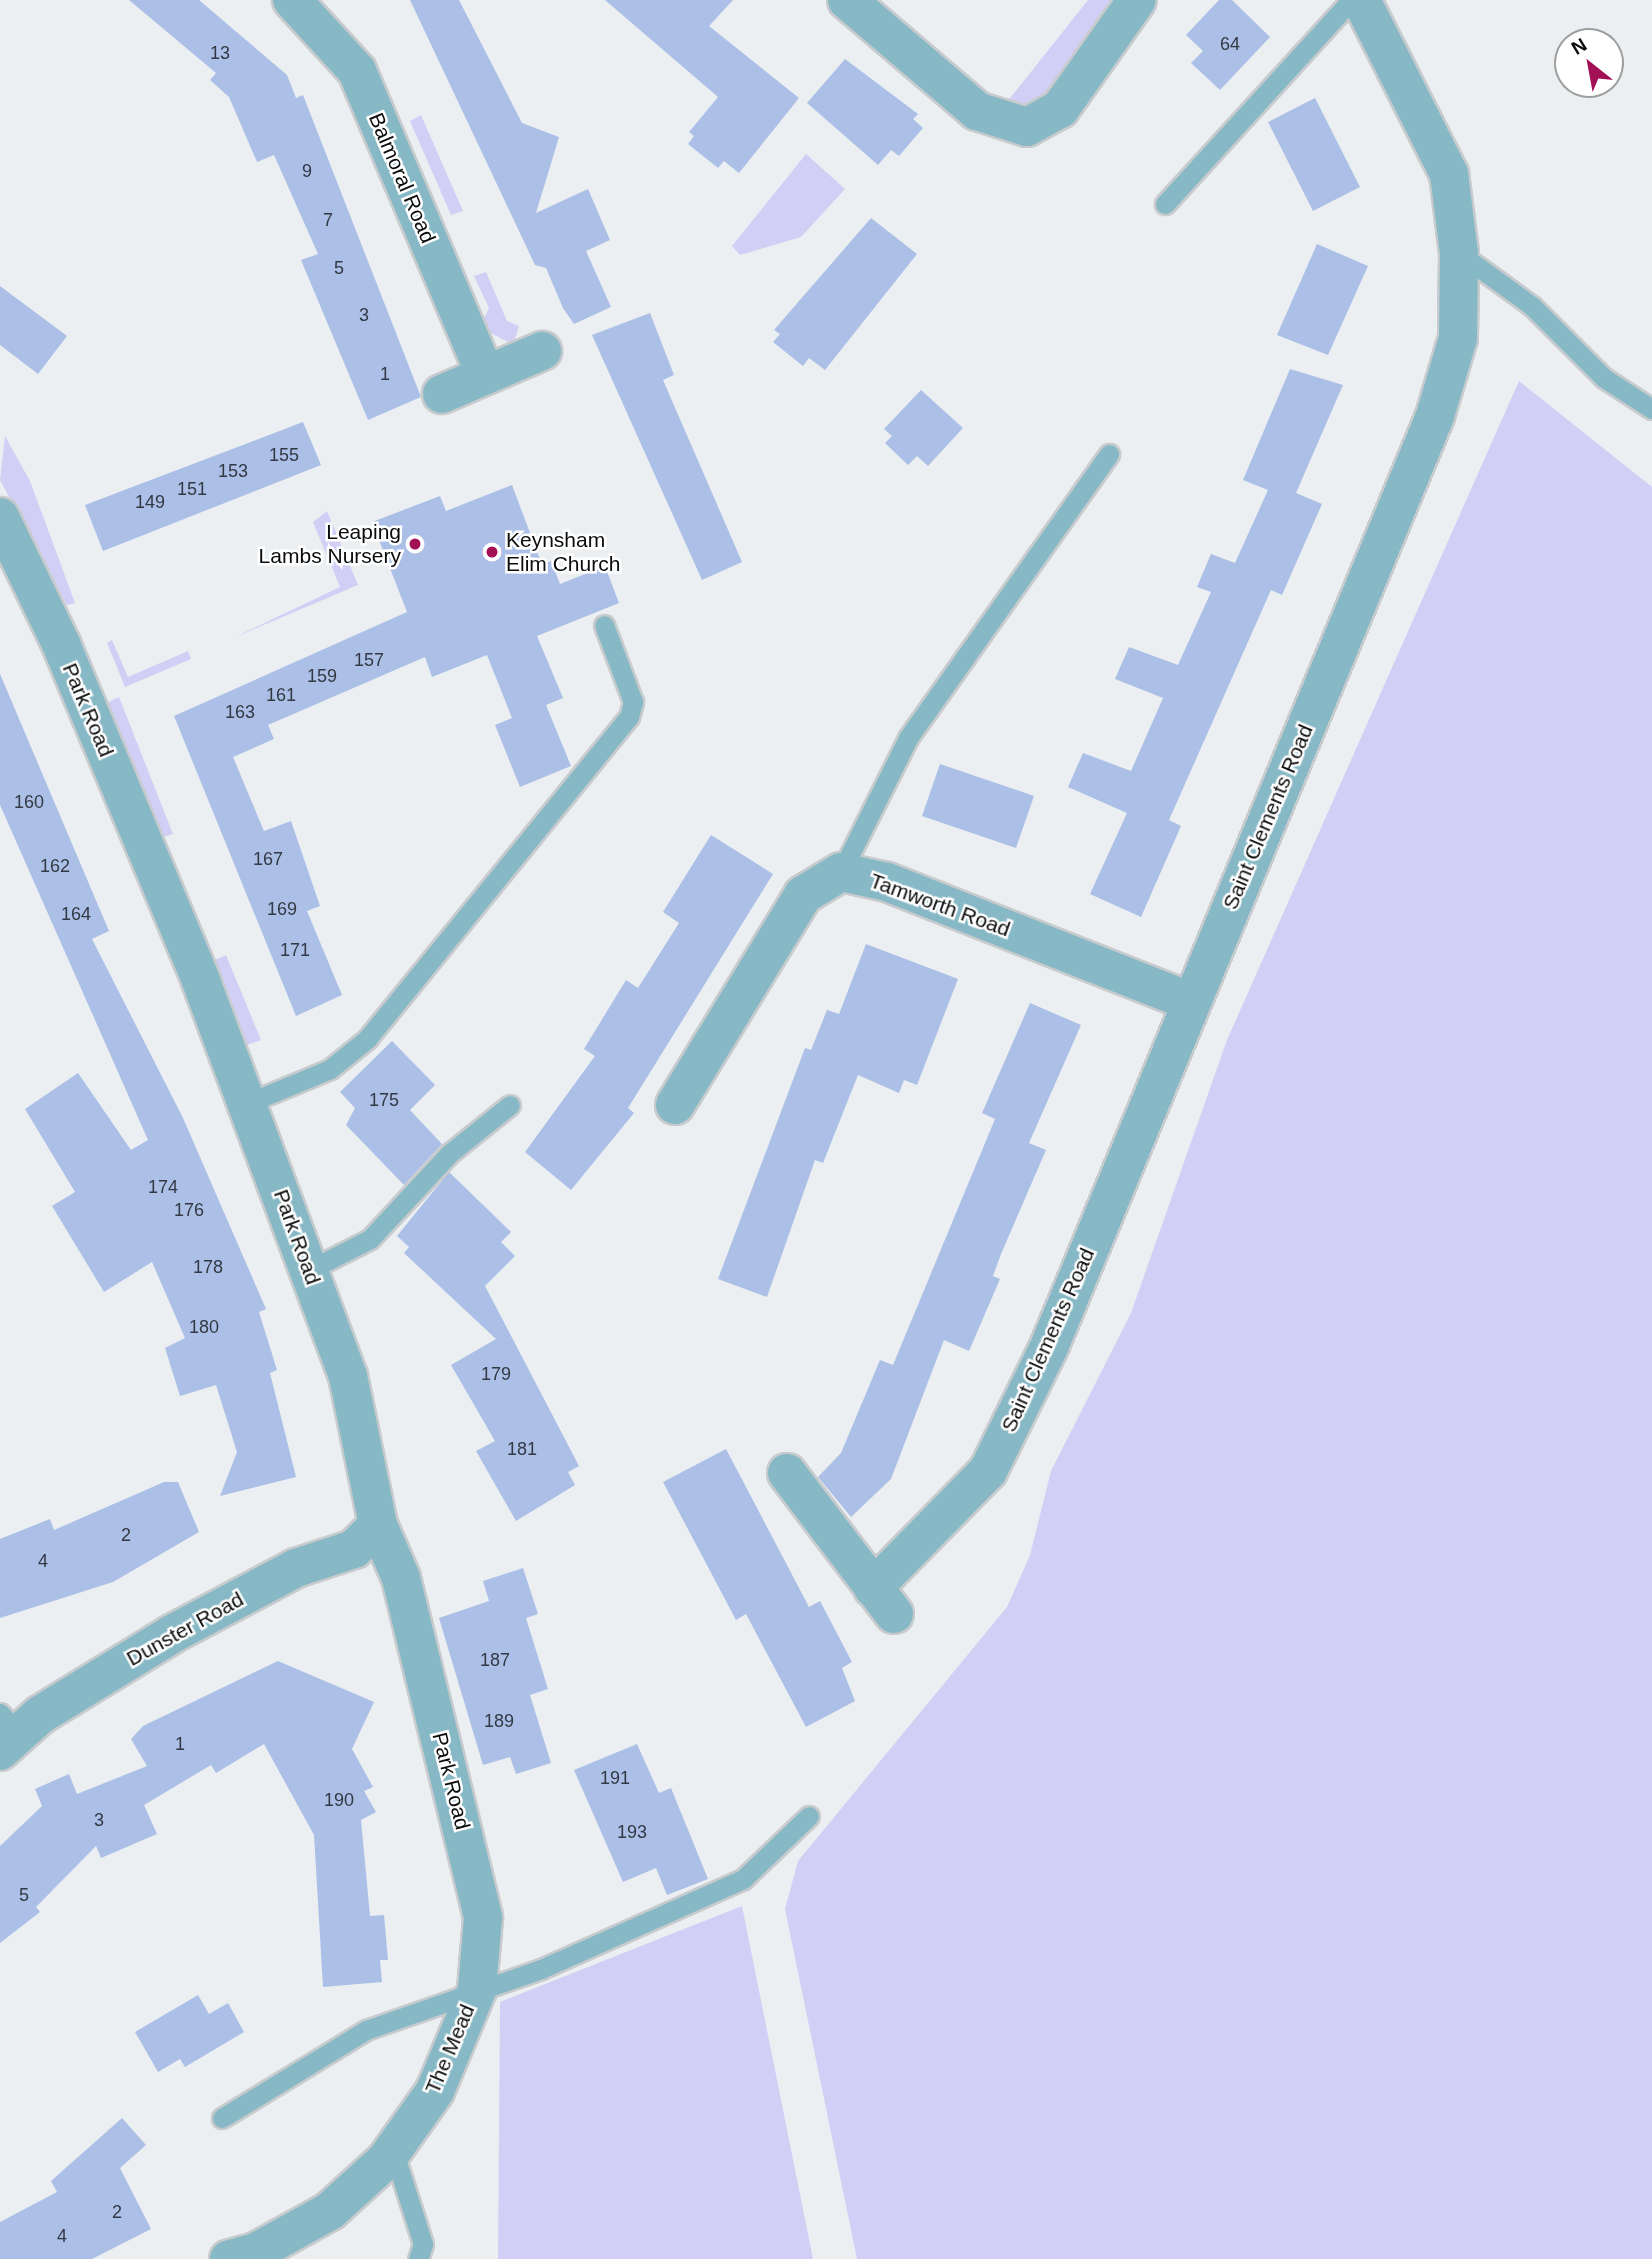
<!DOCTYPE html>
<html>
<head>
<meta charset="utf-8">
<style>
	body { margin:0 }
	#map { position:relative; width:1652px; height:2259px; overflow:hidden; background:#ebeff1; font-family:Arial,sans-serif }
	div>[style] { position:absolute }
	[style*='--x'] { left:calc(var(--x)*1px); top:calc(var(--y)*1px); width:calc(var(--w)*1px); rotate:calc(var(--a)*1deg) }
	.green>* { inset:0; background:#d1cff5 }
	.building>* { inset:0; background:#abbfe7 }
	.roads { filter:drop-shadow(2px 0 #c7cbcd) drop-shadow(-2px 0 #c7cbcd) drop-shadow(0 2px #c7cbcd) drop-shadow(0 -2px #c7cbcd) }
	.service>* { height:19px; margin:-9.5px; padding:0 9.5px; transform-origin:9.5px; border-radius:9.5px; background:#87b8c5 }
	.minor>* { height:38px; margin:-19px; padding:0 19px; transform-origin:19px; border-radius:19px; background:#87b8c5 }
	.dots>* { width:19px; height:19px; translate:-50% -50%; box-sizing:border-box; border:4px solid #fff; border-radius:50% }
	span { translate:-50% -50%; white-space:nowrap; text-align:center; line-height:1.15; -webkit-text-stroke:5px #fff; paint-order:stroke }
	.number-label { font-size:18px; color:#333944 }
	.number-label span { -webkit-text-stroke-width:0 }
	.street-label { font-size:21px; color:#0b0c0d }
	.poi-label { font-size:21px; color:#0b0c0d }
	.right { translate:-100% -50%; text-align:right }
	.left { translate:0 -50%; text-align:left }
	.north { position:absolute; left:1554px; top:28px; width:70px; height:70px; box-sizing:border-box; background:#fff; border:2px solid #9d9e9e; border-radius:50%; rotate:329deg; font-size:19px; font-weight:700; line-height:28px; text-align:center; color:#0b0c0d }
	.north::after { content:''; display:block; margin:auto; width:24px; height:32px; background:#a21055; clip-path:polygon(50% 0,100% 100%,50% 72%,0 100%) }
</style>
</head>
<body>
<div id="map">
	<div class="green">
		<i style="clip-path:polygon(1088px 0,1120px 0,1061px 87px,1026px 110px,1003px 107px)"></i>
		<i style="clip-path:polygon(421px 115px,463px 211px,451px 215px,410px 121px)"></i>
		<i style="clip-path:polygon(806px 154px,845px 189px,801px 237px,740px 255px,732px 246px)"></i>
		<i style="clip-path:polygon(486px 272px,507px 321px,519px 326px,513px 345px,480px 327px,489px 308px,474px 276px)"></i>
		<i style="clip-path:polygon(1519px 381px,1652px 487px,1652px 2259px,857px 2259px,785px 1909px,798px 1861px,1007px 1607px,1030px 1555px,1051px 1471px,1131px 1313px,1227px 1040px)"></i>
		<i style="clip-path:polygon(5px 436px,30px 481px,75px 603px,67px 605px,0 480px)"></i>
		<i style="clip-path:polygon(327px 511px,358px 585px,233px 638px,340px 587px,313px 522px)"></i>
		<i style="clip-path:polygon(112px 640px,128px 677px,188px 651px,191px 659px,125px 687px,107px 643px)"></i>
		<i style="clip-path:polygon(119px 697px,173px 834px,160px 838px,104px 704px)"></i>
		<i style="clip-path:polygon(226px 955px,261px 1040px,247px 1045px,213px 961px)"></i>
		<i style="clip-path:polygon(742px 1906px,813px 2259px,498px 2259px,500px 2002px)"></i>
	</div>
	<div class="building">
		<i style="clip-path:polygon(129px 0,199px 0,287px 75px,296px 98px,303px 95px,421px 397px,368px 420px,301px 260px,318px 254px,274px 155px,257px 162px,229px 97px,210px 80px,216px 73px)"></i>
		<i style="clip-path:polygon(410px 0,459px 0,522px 123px,559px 137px,536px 213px,588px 189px,610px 240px,586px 251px,611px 307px,574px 324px,563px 308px,546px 268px,535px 265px)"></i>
		<i style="clip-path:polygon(605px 0,733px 0,709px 26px,799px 98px,739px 173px,724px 161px,718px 168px,688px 144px,694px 136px,689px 132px,718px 97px)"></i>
		<i style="clip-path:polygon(1219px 0,1232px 0,1270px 37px,1220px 90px,1191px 63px,1203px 51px,1186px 35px)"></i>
		<i style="clip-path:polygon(845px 59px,918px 114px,913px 119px,923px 128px,899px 156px,891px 150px,878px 165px,807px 103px)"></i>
		<i style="clip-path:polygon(1315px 98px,1360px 187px,1313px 211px,1268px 122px)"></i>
		<i style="clip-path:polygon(871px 218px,917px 254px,825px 370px,809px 358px,803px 366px,773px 342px,780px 334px,774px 330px)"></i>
		<i style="clip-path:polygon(1317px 244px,1368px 266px,1328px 355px,1277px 335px)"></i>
		<i style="clip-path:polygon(0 286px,67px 336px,38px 374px,0 345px)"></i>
		<i style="clip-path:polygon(650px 313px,674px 375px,663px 380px,742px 562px,702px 580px,592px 335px)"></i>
		<i style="clip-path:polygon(1290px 369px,1343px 385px,1296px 493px,1322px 504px,1282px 595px,1271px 590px,1169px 820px,1181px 826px,1141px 917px,1090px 894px,1127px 813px,1068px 787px,1083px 753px,1131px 771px,1163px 698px,1115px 679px,1129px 647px,1178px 665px,1211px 592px,1197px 587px,1211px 554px,1235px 563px,1268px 490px,1243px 480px)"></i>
		<i style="clip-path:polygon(921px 390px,963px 428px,928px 466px,917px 456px,908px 465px,885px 443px,892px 436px,884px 429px)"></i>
		<i style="clip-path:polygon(303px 422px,321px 465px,103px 551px,85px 505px)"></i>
		<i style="clip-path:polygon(512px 485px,542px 565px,551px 561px,560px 584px,605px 566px,619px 603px,537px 636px,563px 698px,546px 705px,571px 766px,520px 787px,495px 725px,512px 718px,487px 655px,432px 677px,425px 657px,268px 725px,274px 739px,233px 757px,264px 831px,291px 821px,320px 906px,307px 911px,342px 995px,296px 1016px,174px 716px,407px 612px,372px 522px,440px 496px,446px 511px)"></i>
		<i style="clip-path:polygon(0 674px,109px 931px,92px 939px,183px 1118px,266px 1309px,259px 1312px,277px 1370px,270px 1373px,296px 1477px,220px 1496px,237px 1452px,216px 1385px,180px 1396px,165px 1348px,185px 1338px,152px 1262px,104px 1292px,52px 1206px,75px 1192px,25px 1109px,78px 1073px,131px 1150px,148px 1140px,0 805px)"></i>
		<i style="clip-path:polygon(940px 764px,1034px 796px,1016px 848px,922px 816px)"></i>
		<i style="clip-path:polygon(711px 835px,773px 874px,628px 1108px,634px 1113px,571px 1190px,525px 1152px,595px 1056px,584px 1049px,626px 980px,638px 988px,679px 923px,663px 912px)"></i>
		<i style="clip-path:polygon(866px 944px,958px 979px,917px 1085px,904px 1080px,899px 1093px,858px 1075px,823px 1163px,815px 1160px,767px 1297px,718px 1279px,805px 1048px,811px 1050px,827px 1010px,839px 1014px)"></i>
		<i style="clip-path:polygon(1030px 1003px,1081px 1025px,1029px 1143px,1046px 1150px,1001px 1254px,993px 1276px,1000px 1279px,969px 1351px,944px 1340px,891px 1479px,851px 1517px,818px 1477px,841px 1453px,880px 1360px,893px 1365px,995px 1119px,982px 1113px)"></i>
		<i style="clip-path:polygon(392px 1041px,435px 1085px,410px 1110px,442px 1144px,404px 1185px,346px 1125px,355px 1108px,340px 1092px)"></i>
		<i style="clip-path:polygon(449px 1172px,511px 1232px,501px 1242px,515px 1256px,485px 1286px,579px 1466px,568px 1472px,575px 1485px,516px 1521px,476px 1451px,495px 1441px,451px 1365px,496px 1339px,404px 1253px,409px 1247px,397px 1236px)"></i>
		<i style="clip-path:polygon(726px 1449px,809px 1607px,820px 1601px,852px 1662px,842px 1668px,855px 1701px,806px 1727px,746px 1614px,736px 1620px,663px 1482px)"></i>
		<i style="clip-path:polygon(164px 1482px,178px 1482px,199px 1532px,113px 1582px,0 1618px,0 1539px,50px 1519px,54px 1530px)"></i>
		<i style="clip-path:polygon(523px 1568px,538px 1614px,526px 1618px,548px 1689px,530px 1695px,551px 1763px,516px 1774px,510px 1757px,483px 1765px,439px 1618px,489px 1601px,483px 1581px)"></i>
		<i style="clip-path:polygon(278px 1661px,374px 1702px,352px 1749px,373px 1787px,364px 1791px,376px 1812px,361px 1820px,370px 1916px,384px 1915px,388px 1960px,380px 1960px,382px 1982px,323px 1987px,314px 1835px,264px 1744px,216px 1773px,211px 1765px,144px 1805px,157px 1834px,101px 1858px,96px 1846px,36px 1907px,40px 1912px,0 1943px,0 1846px,42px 1806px,35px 1789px,69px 1774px,77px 1794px,147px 1766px,131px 1739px,143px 1726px)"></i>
		<i style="clip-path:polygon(637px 1744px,659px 1793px,671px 1788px,708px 1879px,667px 1895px,656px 1868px,623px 1882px,574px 1770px)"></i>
		<i style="clip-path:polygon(198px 1995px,209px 2014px,228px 2003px,244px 2032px,185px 2067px,180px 2059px,158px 2072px,135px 2032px)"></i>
		<i style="clip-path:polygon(122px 2118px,146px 2145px,120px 2168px,151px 2229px,92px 2259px,0 2259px,0 2222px,57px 2192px,51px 2181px)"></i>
	</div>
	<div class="roads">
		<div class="service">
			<i style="--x:1165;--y:204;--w:276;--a:-47.6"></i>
			<i style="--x:1459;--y:253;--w:90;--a:36"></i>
			<i style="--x:1532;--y:306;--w:102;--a:45"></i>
			<i style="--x:1604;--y:378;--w:57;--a:32.9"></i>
			<i style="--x:841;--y:872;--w:150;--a:-63.4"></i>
			<i style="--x:908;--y:738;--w:348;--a:-54.7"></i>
			<i style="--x:248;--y:1103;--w:89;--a:-22.5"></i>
			<i style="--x:330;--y:1069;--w:48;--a:-39"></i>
			<i style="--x:367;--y:1039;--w:415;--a:-50.9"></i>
			<i style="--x:629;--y:717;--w:16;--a:-75"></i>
			<i style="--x:633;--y:702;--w:82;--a:-110.6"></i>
			<i style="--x:309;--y:1270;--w:68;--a:-26.9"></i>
			<i style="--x:370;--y:1239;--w:116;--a:-47.1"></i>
			<i style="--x:449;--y:1154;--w:78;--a:-38.8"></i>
			<i style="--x:0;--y:1713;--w:28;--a:48"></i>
			<i style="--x:222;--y:2118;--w:169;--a:-31.4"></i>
			<i style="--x:366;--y:2030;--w:185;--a:-19.2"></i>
			<i style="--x:541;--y:1969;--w:221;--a:-24"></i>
			<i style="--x:743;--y:1879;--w:91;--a:-43.7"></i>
			<i style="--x:393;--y:2150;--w:99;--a:72.3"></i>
			<i style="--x:423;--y:2244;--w:16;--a:108"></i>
		</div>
		<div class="minor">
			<i style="--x:292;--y:0;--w:96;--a:47.5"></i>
			<i style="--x:357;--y:71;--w:329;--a:67.1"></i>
			<i style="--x:847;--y:0;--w:171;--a:40.5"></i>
			<i style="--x:977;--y:111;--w:52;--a:17.7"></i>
			<i style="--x:1027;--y:127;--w:38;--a:-29"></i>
			<i style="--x:1060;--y:109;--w:133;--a:-54.8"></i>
			<i style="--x:442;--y:394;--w:109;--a:-23.3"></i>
			<i style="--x:0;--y:517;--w:141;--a:64.3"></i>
			<i style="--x:61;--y:644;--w:365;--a:67.4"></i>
			<i style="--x:201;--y:981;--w:421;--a:69.6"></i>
			<i style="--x:348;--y:1376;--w:152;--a:78.6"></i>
			<i style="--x:378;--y:1525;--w:58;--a:66.5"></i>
			<i style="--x:401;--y:1578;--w:350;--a:76.4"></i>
			<i style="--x:483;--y:1918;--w:72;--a:94.8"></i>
			<i style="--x:477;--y:1990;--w:109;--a:112.6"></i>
			<i style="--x:435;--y:2091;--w:85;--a:125.4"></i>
			<i style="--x:386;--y:2160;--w:76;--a:137.7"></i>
			<i style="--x:330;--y:2211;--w:85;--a:151"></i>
			<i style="--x:256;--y:2252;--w:28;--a:165"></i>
			<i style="--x:675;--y:1105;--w:246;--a:-58.6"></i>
			<i style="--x:803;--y:895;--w:44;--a:-31.2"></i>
			<i style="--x:841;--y:872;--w:47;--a:12.3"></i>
			<i style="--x:887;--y:882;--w:327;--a:21.5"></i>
			<i style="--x:787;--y:1473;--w:177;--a:52.8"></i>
			<i style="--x:873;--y:1588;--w:164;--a:-45.5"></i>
			<i style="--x:988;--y:1471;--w:138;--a:-63.8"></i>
			<i style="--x:1049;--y:1347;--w:1008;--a:-67.48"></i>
			<i style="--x:1435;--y:416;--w:81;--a:-73.6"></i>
			<i style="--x:1458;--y:338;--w:85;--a:-89.3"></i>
			<i style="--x:1459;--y:253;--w:80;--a:-97.2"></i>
			<i style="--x:1449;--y:174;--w:195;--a:-116.8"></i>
			<i style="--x:0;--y:1751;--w:54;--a:-42"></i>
			<i style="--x:40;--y:1715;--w:155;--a:-31.5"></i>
			<i style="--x:172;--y:1634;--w:140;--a:-28"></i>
			<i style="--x:296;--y:1568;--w:61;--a:-18.1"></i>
			<i style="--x:354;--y:1549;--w:34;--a:-45"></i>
		</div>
	</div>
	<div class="dots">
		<i style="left:415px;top:544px;background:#a21055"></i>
		<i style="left:492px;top:552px;background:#a21055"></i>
	</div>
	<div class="number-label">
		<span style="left:1230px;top:44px">64</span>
		<span style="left:220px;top:53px">13</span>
		<span style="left:307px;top:171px">9</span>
		<span style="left:328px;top:220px">7</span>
		<span style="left:339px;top:268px">5</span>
		<span style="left:364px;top:315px">3</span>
		<span style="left:385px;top:374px">1</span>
		<span style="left:284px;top:455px">155</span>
		<span style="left:233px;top:471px">153</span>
		<span style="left:192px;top:489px">151</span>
		<span style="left:150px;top:502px">149</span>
		<span style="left:369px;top:660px">157</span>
		<span style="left:322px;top:676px">159</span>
		<span style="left:281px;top:695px">161</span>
		<span style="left:240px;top:712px">163</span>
		<span style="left:29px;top:802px">160</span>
		<span style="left:268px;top:859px">167</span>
		<span style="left:55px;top:866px">162</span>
		<span style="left:282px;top:909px">169</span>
		<span style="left:76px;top:914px">164</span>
		<span style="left:295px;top:950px">171</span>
		<span style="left:384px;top:1100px">175</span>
		<span style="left:163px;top:1187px">174</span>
		<span style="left:189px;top:1210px">176</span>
		<span style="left:208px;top:1267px">178</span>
		<span style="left:204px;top:1327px">180</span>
		<span style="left:496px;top:1374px">179</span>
		<span style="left:522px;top:1449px">181</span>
		<span style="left:126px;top:1535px">2</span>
		<span style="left:43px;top:1561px">4</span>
		<span style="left:495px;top:1660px">187</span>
		<span style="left:499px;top:1721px">189</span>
		<span style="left:180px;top:1744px">1</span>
		<span style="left:615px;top:1778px">191</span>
		<span style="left:339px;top:1800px">190</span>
		<span style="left:99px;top:1820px">3</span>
		<span style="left:632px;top:1832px">193</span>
		<span style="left:24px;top:1895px">5</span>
		<span style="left:117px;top:2212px">2</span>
		<span style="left:62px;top:2236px">4</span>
	</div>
	<div class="street-label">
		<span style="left:402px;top:178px;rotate:67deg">Balmoral Road</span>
		<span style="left:88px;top:710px;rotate:67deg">Park Road</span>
		<span style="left:1268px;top:817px;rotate:-67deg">Saint Clements Road</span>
		<span style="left:940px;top:905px;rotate:20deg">Tamworth Road</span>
		<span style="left:297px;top:1237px;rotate:70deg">Park Road</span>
		<span style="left:1048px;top:1340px;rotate:-66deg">Saint Clements Road</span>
		<span style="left:185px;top:1629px;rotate:-29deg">Dunster Road</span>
		<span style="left:451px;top:1781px;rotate:76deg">Park Road</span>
		<span style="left:450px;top:2049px;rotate:-67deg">The Mead</span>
	</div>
	<div class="poi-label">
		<span class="right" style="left:401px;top:544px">Leaping<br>Lambs Nursery</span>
		<span class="left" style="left:506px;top:552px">Keynsham<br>Elim Church</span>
	</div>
	<div class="north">N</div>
</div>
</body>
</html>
